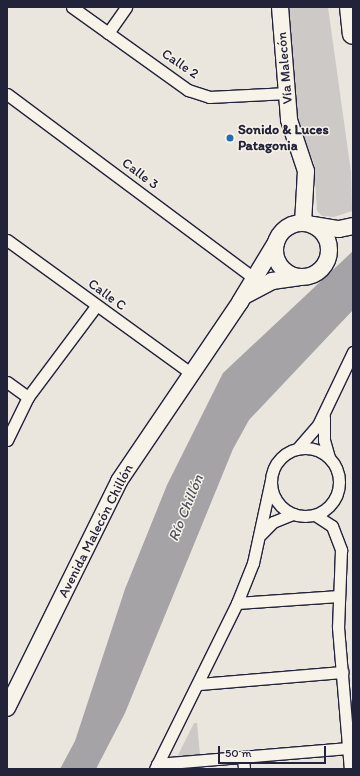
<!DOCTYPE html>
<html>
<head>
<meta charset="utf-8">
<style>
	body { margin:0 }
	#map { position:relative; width:360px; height:776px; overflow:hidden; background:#eae6de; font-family:Itim,sans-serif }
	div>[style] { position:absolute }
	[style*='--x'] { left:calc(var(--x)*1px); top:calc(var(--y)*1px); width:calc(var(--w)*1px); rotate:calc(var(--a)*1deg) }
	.green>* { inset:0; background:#cdc9c6 }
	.water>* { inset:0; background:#a6a3a6 }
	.roads { filter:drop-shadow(1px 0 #22223b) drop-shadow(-1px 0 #22223b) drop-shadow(0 1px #22223b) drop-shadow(0 -1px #22223b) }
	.street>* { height:11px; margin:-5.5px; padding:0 5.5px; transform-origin:5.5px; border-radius:5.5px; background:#f7f3e8 }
	.street>.ring { margin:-5.5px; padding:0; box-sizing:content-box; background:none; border:11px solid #f7f3e8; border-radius:50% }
	.secondary>* { height:16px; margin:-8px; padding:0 8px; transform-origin:8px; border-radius:8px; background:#f7f3e8 }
	.secondary>.ring { margin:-8px; padding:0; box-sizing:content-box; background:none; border:16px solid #f7f3e8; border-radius:50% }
	.highway>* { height:20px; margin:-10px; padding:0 10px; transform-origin:10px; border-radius:10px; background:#f7f3e8 }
	.dots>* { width:11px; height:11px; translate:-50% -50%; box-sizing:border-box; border:2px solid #f7f3e8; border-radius:50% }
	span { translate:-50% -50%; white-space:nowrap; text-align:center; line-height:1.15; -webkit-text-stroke:3px #f7f3e8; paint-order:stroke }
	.street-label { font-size:14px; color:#22223b }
	.poi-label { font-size:14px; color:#22223b; font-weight:700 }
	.left { translate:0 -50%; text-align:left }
	.water-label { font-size:15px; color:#504f60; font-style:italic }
	.frame { position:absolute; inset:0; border:8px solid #22223b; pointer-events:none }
	.scale { position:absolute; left:218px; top:746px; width:108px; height:18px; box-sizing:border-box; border:2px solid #22223b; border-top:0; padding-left:5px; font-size:12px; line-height:14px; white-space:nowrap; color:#22223b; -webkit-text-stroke:3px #f7f3e8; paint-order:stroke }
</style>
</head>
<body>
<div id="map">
	<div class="green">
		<i style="clip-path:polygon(287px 7px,328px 7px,351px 172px,352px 211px,334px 217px,322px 216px,317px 211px,314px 163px,294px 116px)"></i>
		<i style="clip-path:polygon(194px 723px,197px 723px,200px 755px,177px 757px)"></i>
	</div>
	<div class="water">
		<i style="clip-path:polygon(353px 251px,353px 310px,249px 420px,233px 449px,125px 713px,96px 769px,60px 769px,75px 741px,125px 589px,167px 485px,223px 373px)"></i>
	</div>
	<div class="roads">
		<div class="street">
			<i style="--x:72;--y:7;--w:143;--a:35.6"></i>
			<i style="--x:188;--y:90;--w:22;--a:18"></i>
			<i style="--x:209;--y:97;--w:79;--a:-2.9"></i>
			<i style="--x:108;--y:33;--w:32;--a:-55"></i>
			<i style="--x:7;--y:94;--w:308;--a:36.7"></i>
			<i style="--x:7;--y:240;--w:227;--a:35.9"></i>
			<i style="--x:7;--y:382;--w:26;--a:36"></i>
			<i style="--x:324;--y:417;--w:23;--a:90"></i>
			<i style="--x:324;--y:440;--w:18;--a:74"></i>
			<i style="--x:7;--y:440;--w:48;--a:-64"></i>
			<i style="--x:28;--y:397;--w:114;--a:-53.2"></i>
			<i class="ring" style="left:271px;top:448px;width:57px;height:57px"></i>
			<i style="--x:297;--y:449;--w:32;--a:-49"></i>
			<i style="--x:318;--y:425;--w:81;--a:-64.4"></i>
			<i style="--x:315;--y:515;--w:20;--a:33"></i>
			<i style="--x:332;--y:526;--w:26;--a:69"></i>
			<i style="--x:341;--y:550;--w:77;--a:92.2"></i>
			<i style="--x:338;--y:627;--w:143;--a:85.2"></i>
			<i style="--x:261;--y:534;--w:17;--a:-45"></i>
			<i style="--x:273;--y:522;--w:22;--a:-22"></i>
			<i style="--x:237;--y:603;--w:102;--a:-3.9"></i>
			<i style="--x:199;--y:684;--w:144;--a:-4.8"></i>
			<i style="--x:243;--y:757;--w:12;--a:85"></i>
			<i style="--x:157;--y:764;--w:192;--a:-4.8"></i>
			<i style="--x:155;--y:769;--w:185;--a:-63.7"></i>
			<i style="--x:237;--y:603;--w:43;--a:-68.2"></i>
			<i style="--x:253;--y:563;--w:85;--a:-77.8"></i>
		</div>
		<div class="secondary">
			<i style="--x:280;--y:7;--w:113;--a:85.4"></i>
			<i style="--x:289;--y:120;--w:54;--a:71.6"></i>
			<i style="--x:306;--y:171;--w:52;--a:93.3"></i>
			<i class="ring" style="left:275px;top:223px;width:38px;height:38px"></i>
			<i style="--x:313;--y:225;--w:26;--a:9"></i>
			<i style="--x:339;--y:229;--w:14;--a:-12"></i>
			<i style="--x:246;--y:295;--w:30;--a:-28"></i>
			<i style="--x:272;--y:281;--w:27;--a:-8"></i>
			<i style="--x:7;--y:708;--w:253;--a:-63.7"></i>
			<i style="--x:119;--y:481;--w:216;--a:-55.9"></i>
			<i style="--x:240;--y:302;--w:71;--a:-58.8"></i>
		</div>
		<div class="highway">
			<i style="--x:350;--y:7;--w:27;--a:84"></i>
		</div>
	</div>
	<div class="dots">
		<i style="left:230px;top:138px;background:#1f6fb2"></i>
	</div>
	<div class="street-label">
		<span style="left:180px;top:64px;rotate:34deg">Calle 2</span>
		<span style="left:285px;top:68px;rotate:-95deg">Vía Malecón</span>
		<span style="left:140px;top:174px;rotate:37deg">Calle 3</span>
		<span style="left:107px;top:295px;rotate:36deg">Calle C</span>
		<span style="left:96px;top:531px;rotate:-63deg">Avenida Malecón Chillón</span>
	</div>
	<div class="poi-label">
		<span class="left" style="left:238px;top:138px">Sonido &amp; Luces<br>Patagonia</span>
	</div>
	<div class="water-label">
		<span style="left:186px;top:508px;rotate:-68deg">Río Chillón</span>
	</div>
	<div class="frame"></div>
	<div class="scale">50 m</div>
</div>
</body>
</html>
